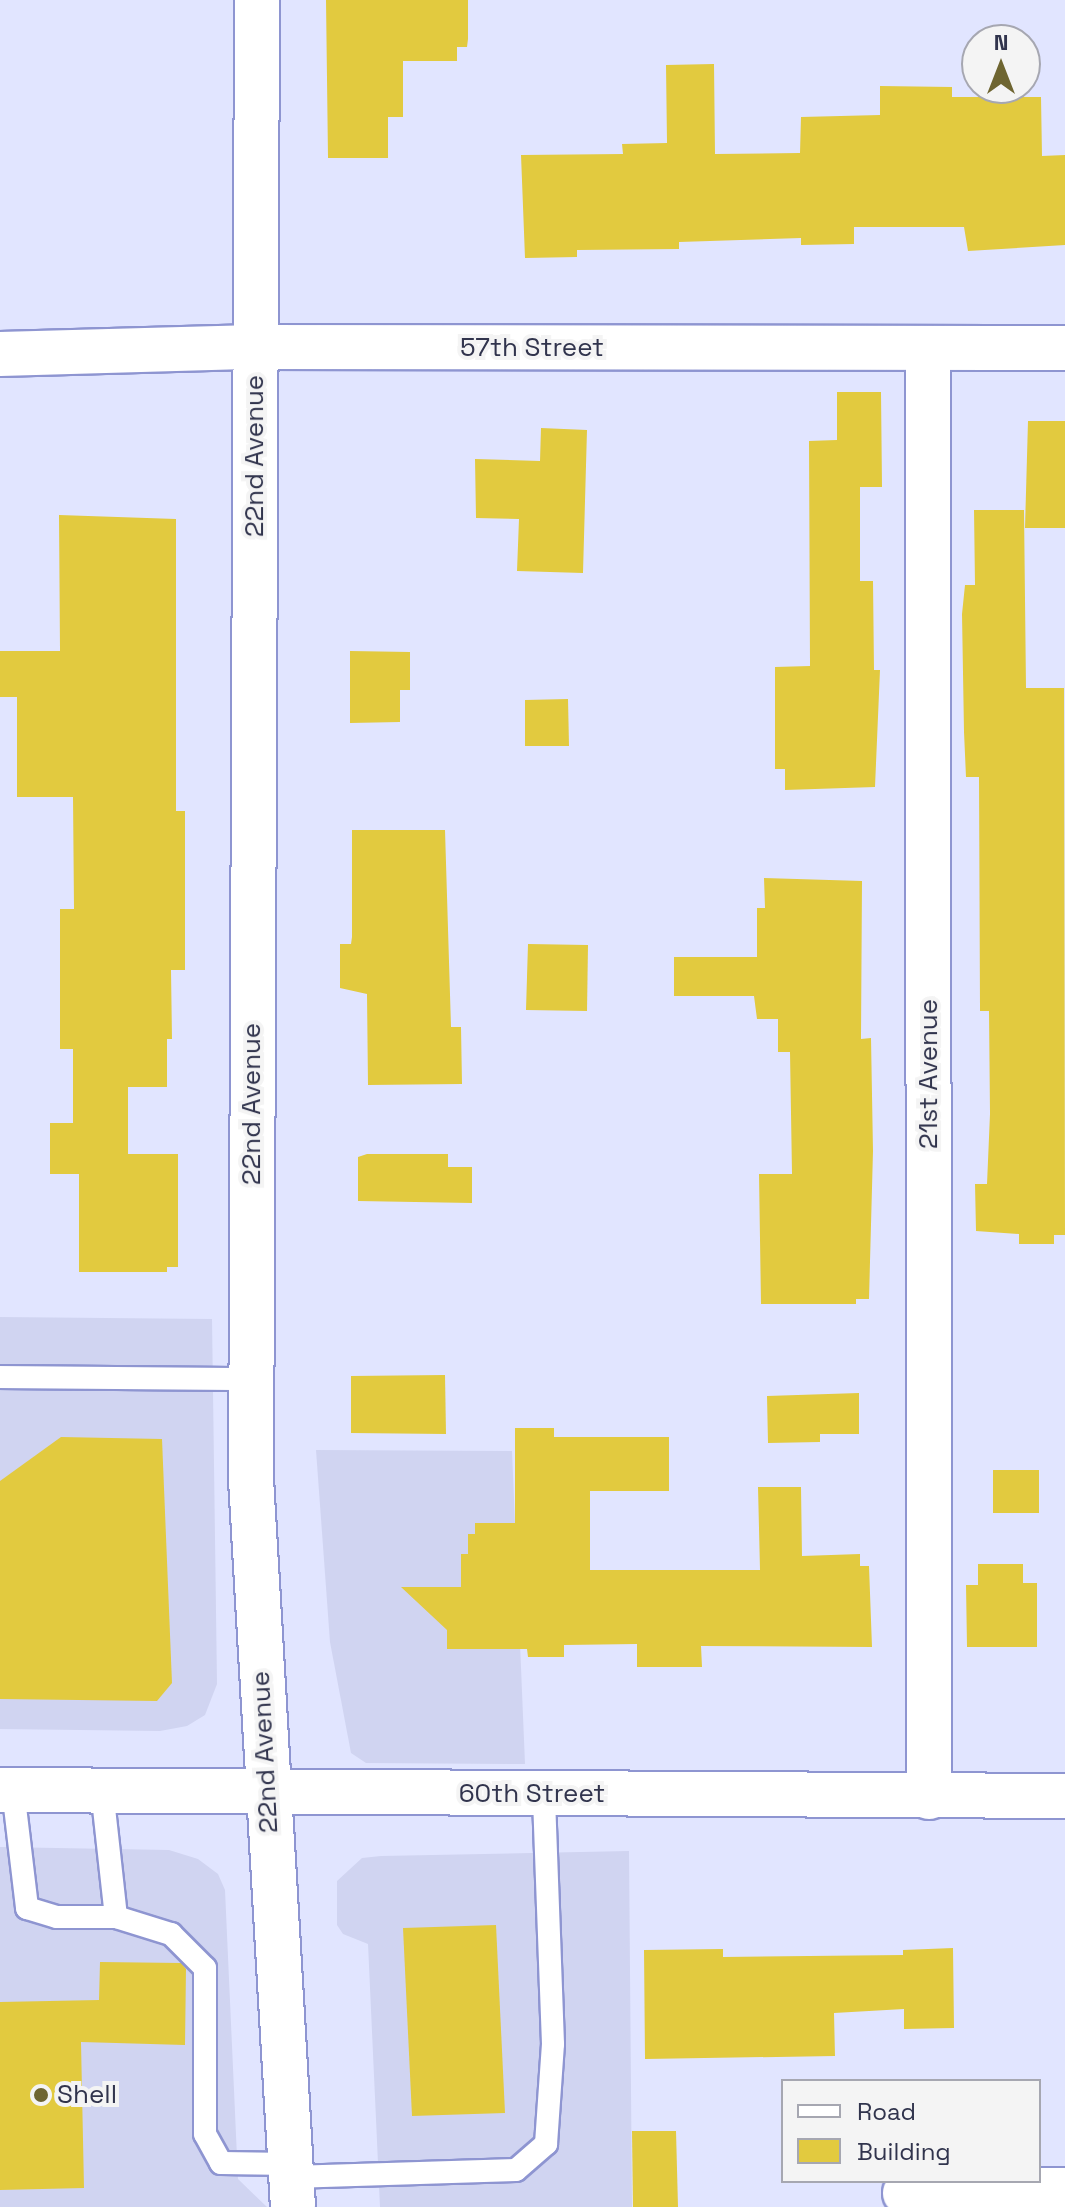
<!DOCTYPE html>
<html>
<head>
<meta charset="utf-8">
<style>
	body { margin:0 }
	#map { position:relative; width:1065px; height:2207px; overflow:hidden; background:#e1e5ff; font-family:"Space Grotesk",sans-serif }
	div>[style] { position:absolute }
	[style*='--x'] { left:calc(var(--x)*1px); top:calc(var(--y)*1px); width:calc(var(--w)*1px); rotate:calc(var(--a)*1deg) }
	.built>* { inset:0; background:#d0d4f1 }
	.building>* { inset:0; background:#e2ca3f }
	.roads { filter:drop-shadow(2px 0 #8e95d1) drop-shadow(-2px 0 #8e95d1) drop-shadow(0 2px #8e95d1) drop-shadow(0 -2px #8e95d1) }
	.service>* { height:22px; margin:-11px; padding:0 11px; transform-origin:11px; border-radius:11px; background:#fff }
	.minor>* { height:44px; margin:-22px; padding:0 22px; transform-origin:22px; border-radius:22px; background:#fff }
	.tertiary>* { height:44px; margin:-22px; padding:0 22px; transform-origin:22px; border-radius:22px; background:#fff }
	.dots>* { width:22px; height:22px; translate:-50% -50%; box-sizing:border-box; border:4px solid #f4f4f4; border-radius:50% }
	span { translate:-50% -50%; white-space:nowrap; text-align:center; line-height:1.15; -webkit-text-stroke:8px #f4f4f4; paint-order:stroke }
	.street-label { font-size:26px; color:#31344d }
	.poi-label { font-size:26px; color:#31344d }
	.left { translate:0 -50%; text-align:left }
	.legend { position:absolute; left:781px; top:2079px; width:260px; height:104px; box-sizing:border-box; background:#f4f4f4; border:2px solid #a6a7b1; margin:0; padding:10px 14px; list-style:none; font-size:24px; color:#31344d }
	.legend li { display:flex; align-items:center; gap:16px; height:40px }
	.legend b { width:40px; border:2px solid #a6a7b1 }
	.north { position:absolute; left:961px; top:24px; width:80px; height:80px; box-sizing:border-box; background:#f4f4f4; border:2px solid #a6a7b1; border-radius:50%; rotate:0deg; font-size:22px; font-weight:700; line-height:32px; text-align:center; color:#31344d }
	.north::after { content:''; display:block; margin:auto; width:28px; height:36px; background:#6e6531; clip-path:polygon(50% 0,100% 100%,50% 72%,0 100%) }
</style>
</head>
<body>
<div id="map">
	<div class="built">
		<i style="clip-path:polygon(0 1317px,212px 1319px,217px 1684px,205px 1715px,187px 1726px,160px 1731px,0 1729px)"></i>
		<i style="clip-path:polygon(316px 1450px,512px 1451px,525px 1764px,366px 1763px,351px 1753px,330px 1642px)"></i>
		<i style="clip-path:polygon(0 1847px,169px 1850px,198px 1859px,218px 1874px,225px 1890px,238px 2179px,267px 2207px,0 2207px)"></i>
		<i style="clip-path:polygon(629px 1851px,632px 2207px,380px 2207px,368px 1944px,343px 1934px,337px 1925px,337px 1881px,362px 1858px,381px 1856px)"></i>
	</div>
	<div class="building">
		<i style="clip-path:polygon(326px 0,468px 0,468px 39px,467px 47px,457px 47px,457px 61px,403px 61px,403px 117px,388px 117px,388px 158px,328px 158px)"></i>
		<i style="clip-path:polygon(714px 64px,715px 154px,800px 153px,801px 117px,880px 115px,880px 86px,952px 87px,952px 97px,1041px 97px,1042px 156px,1065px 155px,1065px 245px,968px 251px,964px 227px,854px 227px,854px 244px,801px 245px,801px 238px,679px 242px,679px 249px,577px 250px,577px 257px,525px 258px,521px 155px,623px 154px,622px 144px,667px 143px,666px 65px)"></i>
		<i style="clip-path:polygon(837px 392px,881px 392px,882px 487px,860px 487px,860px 581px,873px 581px,874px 670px,880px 670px,875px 787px,785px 790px,785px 769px,775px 769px,775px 667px,810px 666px,809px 441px,837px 440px)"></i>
		<i style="clip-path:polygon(1028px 421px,1065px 421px,1065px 528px,1025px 528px)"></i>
		<i style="clip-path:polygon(541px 428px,587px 430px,583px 573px,517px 571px,519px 519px,476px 518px,475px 459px,540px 461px)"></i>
		<i style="clip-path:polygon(974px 510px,1024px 510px,1026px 688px,1064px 688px,1065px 1235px,1054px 1235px,1054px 1244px,1019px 1244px,1019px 1234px,976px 1231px,975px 1184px,987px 1184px,990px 1114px,989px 1011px,980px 1011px,979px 777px,966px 777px,964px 732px,962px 614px,965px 585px,975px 585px)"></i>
		<i style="clip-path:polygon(59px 515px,176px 519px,176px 811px,185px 811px,185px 970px,171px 970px,172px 1039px,167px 1039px,167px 1087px,128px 1087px,128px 1154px,178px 1154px,178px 1267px,167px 1267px,167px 1272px,79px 1272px,79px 1174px,50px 1174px,50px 1123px,73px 1123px,73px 1049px,60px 1049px,60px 909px,74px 909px,73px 797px,17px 797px,17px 697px,0 697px,0 651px,60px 651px)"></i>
		<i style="clip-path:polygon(350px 651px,410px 652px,410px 690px,400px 690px,400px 722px,350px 723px)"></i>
		<i style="clip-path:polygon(568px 699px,569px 746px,525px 746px,525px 700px)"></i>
		<i style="clip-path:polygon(352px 830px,445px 830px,451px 1027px,461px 1027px,462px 1084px,368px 1085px,367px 994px,340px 988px,340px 944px,351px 944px,352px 937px)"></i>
		<i style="clip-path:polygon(764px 878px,862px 881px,861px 1039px,871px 1038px,873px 1151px,869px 1299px,856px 1299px,856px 1304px,761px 1304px,759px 1174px,792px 1174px,790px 1052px,778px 1052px,778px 1019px,757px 1019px,754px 996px,674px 996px,674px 957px,757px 957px,757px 908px,765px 908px)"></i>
		<i style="clip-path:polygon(528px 944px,588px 945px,587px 1011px,526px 1010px)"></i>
		<i style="clip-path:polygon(367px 1154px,448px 1154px,448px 1167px,472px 1167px,472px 1203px,358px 1201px,358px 1157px)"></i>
		<i style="clip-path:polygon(445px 1375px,446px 1434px,351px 1433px,351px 1376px)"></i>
		<i style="clip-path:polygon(859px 1393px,859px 1434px,820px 1434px,820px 1442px,768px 1443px,767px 1396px)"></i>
		<i style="clip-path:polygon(515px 1428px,554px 1428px,554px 1437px,669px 1437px,669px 1491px,590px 1491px,590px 1570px,760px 1570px,758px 1487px,801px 1487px,802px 1556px,860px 1554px,860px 1566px,869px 1566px,872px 1647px,701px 1646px,702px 1667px,637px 1667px,637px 1644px,564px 1645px,564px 1657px,528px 1657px,527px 1649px,447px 1649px,447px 1630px,401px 1587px,461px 1587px,461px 1554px,468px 1554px,468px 1534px,475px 1534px,475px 1523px,515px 1523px)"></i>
		<i style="clip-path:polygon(61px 1437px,162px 1439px,172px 1683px,157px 1701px,0 1699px,0 1481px)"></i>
		<i style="clip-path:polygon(993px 1470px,1039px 1470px,1039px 1513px,993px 1513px)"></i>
		<i style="clip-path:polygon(978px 1564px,1023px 1564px,1023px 1583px,1037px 1583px,1037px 1647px,967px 1647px,966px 1585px,978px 1585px)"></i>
		<i style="clip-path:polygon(496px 1925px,505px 2113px,412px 2116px,403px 1928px)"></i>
		<i style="clip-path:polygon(953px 1948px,954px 2028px,904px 2029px,904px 2009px,834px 2013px,835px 2056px,645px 2059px,644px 1950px,723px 1949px,723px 1957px,903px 1955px,903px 1950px)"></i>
		<i style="clip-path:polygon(100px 1962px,181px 1963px,186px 1969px,185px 2045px,81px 2042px,84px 2188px,0 2190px,0 2002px,99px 2000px)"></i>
		<i style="clip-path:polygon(632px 2131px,676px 2131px,678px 2207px,633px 2207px)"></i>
	</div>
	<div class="roads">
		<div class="service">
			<i style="--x:0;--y:1377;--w:252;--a:0.5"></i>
			<i style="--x:13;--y:1790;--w:119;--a:83.2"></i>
			<i style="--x:27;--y:1908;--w:31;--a:17"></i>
			<i style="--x:57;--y:1917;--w:59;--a:0"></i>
			<i style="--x:102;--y:1790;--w:128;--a:83.7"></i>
			<i style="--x:116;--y:1917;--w:58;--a:17.2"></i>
			<i style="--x:171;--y:1934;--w:48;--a:45"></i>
			<i style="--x:205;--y:1968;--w:166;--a:90"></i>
			<i style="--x:205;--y:2134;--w:33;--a:61"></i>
			<i style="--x:221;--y:2163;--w:70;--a:0.8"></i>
			<i style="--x:291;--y:2177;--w:225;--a:-1.8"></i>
			<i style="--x:516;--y:2170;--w:40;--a:-41"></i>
			<i style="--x:546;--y:2144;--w:100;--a:-86"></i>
			<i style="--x:553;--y:2044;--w:250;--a:-92.1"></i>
		</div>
		<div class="minor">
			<i style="--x:928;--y:350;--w:1447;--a:89.96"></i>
			<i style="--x:0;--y:354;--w:255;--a:-1.6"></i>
			<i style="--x:255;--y:347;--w:810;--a:0.07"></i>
			<i style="--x:905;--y:2193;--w:160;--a:-1.1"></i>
		</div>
		<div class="tertiary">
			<i style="--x:257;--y:0;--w:1479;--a:90.23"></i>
			<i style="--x:251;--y:1479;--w:729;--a:86.7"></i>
			<i style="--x:0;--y:1790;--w:1065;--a:0.32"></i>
		</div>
	</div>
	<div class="dots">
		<i style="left:41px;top:2095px;background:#6e6531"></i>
	</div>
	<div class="street-label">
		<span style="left:532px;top:348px">57th Street</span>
		<span style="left:255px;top:456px;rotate:-90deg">22nd Avenue</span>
		<span style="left:929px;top:1074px;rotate:-90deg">21st Avenue</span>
		<span style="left:252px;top:1104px;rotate:-90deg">22nd Avenue</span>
		<span style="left:265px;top:1752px;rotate:-93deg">22nd Avenue</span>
		<span style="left:532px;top:1794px">60th Street</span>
	</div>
	<div class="poi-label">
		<span class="left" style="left:57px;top:2095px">Shell</span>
	</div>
	<ul class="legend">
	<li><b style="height:10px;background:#fff"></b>Road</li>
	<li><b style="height:22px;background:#e2ca3f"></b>Building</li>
	</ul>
	<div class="north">N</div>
</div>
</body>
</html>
